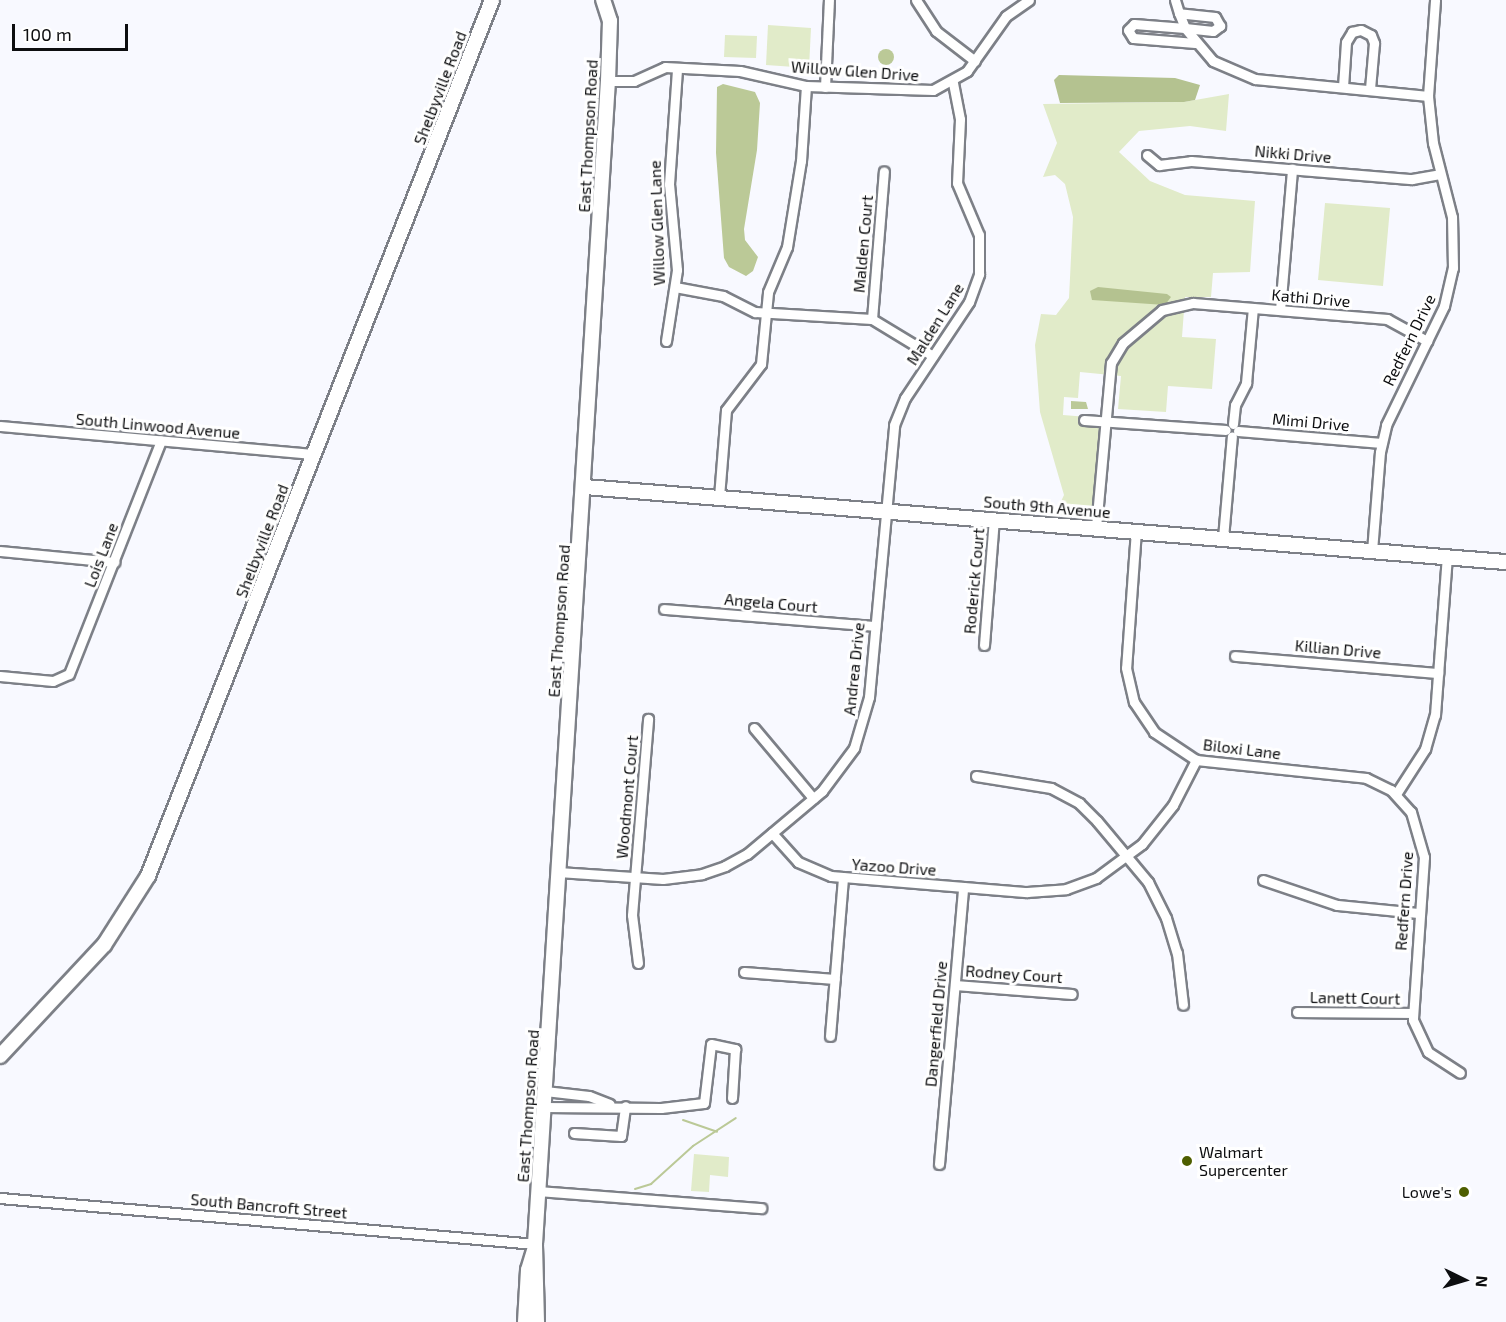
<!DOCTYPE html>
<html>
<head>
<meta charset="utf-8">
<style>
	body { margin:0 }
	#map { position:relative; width:1506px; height:1322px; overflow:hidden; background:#f8f9ff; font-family:"Exo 2",sans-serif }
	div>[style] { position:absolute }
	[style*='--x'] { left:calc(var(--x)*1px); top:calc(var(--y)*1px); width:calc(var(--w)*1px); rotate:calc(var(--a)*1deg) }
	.green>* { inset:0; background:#e1ebc9 }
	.forest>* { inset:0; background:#b4c290 }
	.water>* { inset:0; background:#bbc997 }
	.round { border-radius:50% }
	.stream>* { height:2px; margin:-1px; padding:0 1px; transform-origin:1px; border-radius:1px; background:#bbc997 }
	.roads { filter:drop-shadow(2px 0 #7d8087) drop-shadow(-2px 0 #7d8087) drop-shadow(0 2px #7d8087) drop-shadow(0 -2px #7d8087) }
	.street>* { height:9px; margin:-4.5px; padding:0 4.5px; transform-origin:4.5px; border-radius:4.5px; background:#fff }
	.secondary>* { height:14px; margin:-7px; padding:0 7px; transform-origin:7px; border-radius:7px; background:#fff }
	.dots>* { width:16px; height:16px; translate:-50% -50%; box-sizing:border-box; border:3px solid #fff; border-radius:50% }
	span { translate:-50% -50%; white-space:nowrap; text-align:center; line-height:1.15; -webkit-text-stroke:6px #fff; paint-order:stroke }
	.street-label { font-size:16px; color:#0d0e10 }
	.poi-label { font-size:16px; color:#0d0e10 }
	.left { translate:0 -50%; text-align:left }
	.right { translate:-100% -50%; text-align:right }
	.north { position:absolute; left:1434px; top:1250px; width:60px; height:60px; -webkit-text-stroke:4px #fff; paint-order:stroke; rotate:95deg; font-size:16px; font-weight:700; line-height:24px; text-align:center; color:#0d0e10 }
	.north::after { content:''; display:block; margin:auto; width:21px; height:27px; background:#0d0e10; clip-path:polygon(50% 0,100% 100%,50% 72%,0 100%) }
	.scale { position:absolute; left:12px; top:24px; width:116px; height:27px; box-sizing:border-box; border:3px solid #0d0e10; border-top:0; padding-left:8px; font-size:18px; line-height:21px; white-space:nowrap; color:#0d0e10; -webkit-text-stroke:4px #fff; paint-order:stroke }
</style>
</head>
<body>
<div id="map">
	<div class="green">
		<i style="clip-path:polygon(768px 25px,811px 28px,809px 68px,766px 65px)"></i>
		<i style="clip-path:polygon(725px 35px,757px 36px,756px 58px,724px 57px)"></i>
		<i style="clip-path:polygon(1229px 94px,1226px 131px,1190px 126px,1139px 131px,1119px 152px,1150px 181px,1185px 195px,1255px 201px,1250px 272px,1213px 273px,1211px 297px,1185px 297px,1182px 337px,1216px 339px,1212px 389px,1168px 386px,1166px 412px,1118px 409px,1121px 376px,1080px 372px,1078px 398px,1064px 397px,1063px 415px,1100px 418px,1093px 504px,1087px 516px,1055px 514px,1064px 495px,1040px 412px,1035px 345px,1041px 314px,1056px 315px,1069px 298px,1073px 217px,1065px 184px,1055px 175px,1043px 177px,1057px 143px,1043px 104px,1184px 102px)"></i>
		<i style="clip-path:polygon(1325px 203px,1390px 208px,1383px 286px,1318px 280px)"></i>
		<i style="clip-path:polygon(694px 1154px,729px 1157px,728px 1177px,710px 1175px,709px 1192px,691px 1191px)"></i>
	</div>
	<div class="forest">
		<i style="clip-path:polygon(1059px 75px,1175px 78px,1200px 85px,1195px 100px,1184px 102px,1060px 103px,1054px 80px)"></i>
		<i style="clip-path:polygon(1098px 287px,1167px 294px,1171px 297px,1165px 305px,1092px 300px,1090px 291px)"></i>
	</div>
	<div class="water">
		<i class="round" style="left:878px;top:49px;width:16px;height:16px"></i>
		<i style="clip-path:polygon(723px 84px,755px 92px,760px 103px,757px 150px,744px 229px,745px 240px,758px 257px,753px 271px,746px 276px,729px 267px,724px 258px,716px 153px,717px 87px)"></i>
		<i style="clip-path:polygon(1071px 401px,1086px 402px,1088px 409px,1071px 409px)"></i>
	</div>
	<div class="stream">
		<i style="--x:683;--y:1120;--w:36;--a:19"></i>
		<i style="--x:635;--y:1189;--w:17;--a:-17"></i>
		<i style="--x:651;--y:1184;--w:57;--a:-42.1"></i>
		<i style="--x:693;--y:1146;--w:51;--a:-33.1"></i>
	</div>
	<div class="roads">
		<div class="street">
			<i style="--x:916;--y:0;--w:37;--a:57"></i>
			<i style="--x:936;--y:31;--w:49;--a:37.6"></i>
			<i style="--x:1175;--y:0;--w:14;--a:73"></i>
			<i style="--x:1179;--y:13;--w:16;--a:68"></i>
			<i style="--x:1185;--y:28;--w:28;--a:6"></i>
			<i style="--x:1213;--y:31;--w:9;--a:-36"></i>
			<i style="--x:1220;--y:26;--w:10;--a:-119"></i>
			<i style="--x:1215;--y:17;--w:36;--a:-174"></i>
			<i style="--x:1195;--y:43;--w:62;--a:-175.4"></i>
			<i style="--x:1133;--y:38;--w:9;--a:-122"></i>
			<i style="--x:1128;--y:30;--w:8;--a:-45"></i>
			<i style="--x:1134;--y:24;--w:51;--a:4.5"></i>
			<i style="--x:1185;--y:28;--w:43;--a:49.7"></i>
			<i style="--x:1213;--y:61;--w:46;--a:23.2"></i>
			<i style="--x:1255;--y:79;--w:174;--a:5.6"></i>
			<i style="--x:608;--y:81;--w:26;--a:0"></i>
			<i style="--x:634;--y:81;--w:34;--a:-24"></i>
			<i style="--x:665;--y:67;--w:75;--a:3.1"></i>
			<i style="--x:740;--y:71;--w:68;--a:12.8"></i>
			<i style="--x:806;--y:86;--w:127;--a:1.8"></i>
			<i style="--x:933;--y:90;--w:39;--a:-29"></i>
			<i style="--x:967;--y:71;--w:67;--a:-54.7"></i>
			<i style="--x:1006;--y:16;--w:28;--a:-35"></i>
			<i style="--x:825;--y:87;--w:87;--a:-87.4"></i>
			<i style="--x:1343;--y:87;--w:45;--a:-86.2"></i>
			<i style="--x:1346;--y:42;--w:12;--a:-59"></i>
			<i style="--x:1352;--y:32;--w:9;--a:-13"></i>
			<i style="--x:1361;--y:30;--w:11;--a:27"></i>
			<i style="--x:1371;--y:35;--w:9;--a:69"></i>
			<i style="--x:1374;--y:43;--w:46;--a:95"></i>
			<i style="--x:1147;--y:155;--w:16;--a:40"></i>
			<i style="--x:1159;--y:165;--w:32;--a:-7"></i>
			<i style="--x:1191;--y:161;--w:222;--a:4.7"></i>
			<i style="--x:1412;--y:179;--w:28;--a:-10"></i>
			<i style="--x:675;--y:287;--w:49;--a:10.6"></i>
			<i style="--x:723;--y:296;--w:36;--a:27"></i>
			<i style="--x:755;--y:312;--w:117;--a:3.4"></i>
			<i style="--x:872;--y:319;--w:71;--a:31.2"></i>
			<i style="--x:1280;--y:310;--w:142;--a:-85.1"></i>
			<i style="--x:872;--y:319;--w:148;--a:-85.4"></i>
			<i style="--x:666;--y:341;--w:72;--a:-81.2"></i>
			<i style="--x:677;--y:270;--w:86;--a:-95.3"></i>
			<i style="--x:669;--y:184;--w:115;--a:-86"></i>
			<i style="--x:1084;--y:420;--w:142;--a:4"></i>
			<i style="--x:1233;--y:424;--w:19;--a:-84"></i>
			<i style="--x:1235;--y:405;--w:25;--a:-63"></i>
			<i style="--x:1246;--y:383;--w:75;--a:-84.7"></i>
			<i style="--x:0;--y:426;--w:315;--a:5.1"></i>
			<i style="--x:1238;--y:431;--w:144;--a:4.8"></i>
			<i style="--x:719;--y:497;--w:87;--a:-85.4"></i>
			<i style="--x:726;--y:410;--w:58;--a:-52.7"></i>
			<i style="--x:761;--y:364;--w:72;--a:-84.4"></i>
			<i style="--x:768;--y:292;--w:49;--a:-67.1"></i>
			<i style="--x:787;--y:247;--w:87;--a:-80.8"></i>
			<i style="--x:801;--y:161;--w:75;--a:-86.2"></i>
			<i style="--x:1096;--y:527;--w:165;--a:-84.8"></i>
			<i style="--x:1111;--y:363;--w:23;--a:-59"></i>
			<i style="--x:1123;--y:343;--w:51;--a:-40.2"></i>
			<i style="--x:1162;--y:310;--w:32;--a:-13"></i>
			<i style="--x:1193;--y:303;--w:195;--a:4.7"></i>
			<i style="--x:1387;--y:319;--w:46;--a:28.8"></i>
			<i style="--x:1136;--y:530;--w:138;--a:94.1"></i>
			<i style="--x:1126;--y:668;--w:35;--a:77"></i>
			<i style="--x:1134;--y:702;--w:36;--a:56"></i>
			<i style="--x:1154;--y:732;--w:50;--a:33.7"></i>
			<i style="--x:1196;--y:760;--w:171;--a:6"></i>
			<i style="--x:1366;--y:778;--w:28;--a:26"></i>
			<i style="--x:1391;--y:790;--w:30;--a:48"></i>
			<i style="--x:1411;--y:812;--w:47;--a:73.9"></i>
			<i style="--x:1424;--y:857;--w:163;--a:93.9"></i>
			<i style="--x:1413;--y:1020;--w:35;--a:65"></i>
			<i style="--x:1428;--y:1052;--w:38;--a:33"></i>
			<i style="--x:1223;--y:538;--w:102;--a:-85"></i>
			<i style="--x:0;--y:551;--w:115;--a:5.5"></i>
			<i style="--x:1372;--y:551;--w:99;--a:-85.4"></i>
			<i style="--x:1380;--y:452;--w:28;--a:-77"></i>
			<i style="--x:1386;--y:425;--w:132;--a:-64"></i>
			<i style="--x:1444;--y:306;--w:39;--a:-77"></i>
			<i style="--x:1453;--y:268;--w:51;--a:-91.1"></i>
			<i style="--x:1452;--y:217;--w:76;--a:-104.4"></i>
			<i style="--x:1433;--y:143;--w:47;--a:-96.1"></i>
			<i style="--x:1428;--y:96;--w:96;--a:-85.8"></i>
			<i style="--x:664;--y:609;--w:212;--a:4.6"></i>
			<i style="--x:984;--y:645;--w:126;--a:-85.5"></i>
			<i style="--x:1235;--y:656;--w:204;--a:4.8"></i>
			<i style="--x:0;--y:676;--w:53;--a:5.4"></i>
			<i style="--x:53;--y:681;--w:17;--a:-24"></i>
			<i style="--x:69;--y:674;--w:251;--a:-68.5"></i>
			<i style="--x:754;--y:728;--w:92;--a:49.9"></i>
			<i style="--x:976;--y:776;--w:76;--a:9.1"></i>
			<i style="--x:1051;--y:788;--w:32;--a:28"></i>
			<i style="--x:1079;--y:803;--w:25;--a:45"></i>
			<i style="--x:1097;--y:821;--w:80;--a:50.1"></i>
			<i style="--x:1148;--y:882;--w:40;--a:63.4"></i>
			<i style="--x:1166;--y:918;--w:37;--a:73"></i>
			<i style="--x:1177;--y:953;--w:52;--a:83.4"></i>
			<i style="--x:1396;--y:794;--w:54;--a:-57.2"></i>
			<i style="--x:1425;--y:749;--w:35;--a:-74"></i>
			<i style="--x:1435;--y:715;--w:158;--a:-85.7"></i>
			<i style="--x:772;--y:833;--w:39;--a:48"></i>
			<i style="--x:798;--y:862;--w:36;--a:23"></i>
			<i style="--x:831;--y:876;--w:197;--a:4.7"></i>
			<i style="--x:1027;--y:892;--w:39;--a:-4"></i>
			<i style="--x:1066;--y:889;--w:32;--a:-20"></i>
			<i style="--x:1096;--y:878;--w:57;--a:-36.5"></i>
			<i style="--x:1142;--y:844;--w:50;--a:-51.5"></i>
			<i style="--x:1173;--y:805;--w:51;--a:-62.9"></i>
			<i style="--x:558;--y:872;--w:105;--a:3.8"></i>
			<i style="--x:663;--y:879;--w:39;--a:-7"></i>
			<i style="--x:702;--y:874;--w:24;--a:-19"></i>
			<i style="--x:725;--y:866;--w:25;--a:-29"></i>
			<i style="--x:747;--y:854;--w:98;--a:-40"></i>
			<i style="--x:822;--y:791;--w:54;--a:-53.3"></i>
			<i style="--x:854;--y:748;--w:53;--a:-73.6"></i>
			<i style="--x:869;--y:697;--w:273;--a:-84.7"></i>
			<i style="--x:894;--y:425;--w:29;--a:-68"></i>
			<i style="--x:905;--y:398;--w:115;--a:-56.3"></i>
			<i style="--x:969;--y:302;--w:30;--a:-70"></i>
			<i style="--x:979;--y:274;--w:39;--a:-90"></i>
			<i style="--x:979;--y:235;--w:56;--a:-112.9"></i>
			<i style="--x:957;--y:183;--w:64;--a:-87.3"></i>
			<i style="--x:960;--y:119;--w:38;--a:-101"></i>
			<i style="--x:1263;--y:880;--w:78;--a:18.7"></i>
			<i style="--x:1337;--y:905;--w:82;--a:5.6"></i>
			<i style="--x:638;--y:963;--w:48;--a:-97.1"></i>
			<i style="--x:632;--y:915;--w:197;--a:-85.3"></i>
			<i style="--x:744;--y:972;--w:91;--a:4.4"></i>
			<i style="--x:955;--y:985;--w:117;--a:4.4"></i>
			<i style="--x:1297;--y:1012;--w:115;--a:0.5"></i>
			<i style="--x:830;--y:1036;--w:159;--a:-85.3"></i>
			<i style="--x:545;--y:1091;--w:44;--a:6.5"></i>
			<i style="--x:589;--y:1096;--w:22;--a:21"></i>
			<i style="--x:544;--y:1107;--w:117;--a:0.5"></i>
			<i style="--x:661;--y:1108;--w:43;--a:-6.6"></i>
			<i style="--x:704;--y:1103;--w:59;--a:-83.2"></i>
			<i style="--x:711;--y:1044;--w:25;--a:12"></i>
			<i style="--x:735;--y:1049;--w:49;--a:93.5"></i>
			<i style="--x:574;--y:1133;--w:47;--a:3.7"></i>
			<i style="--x:621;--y:1136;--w:30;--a:-82"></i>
			<i style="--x:939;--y:1164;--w:278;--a:-85"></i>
			<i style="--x:539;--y:1191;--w:223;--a:4.4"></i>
			<i style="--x:0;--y:1198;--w:537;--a:4.91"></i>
		</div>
		<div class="secondary">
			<i style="--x:585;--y:487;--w:924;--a:4.66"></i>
			<i style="--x:0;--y:1056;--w:152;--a:-46.9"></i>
			<i style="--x:104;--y:945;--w:82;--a:-57.5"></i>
			<i style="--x:148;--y:876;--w:941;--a:-68.56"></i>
			<i style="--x:525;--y:1322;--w:52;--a:-86.7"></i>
			<i style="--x:528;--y:1270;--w:24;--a:-73"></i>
			<i style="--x:537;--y:1322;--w:78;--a:-91.5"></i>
			<i style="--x:535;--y:1244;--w:1165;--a:-86.41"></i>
			<i style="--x:608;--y:81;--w:60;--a:-88.1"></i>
			<i style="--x:610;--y:21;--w:22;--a:-108"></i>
		</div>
	</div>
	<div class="dots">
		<i style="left:1187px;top:1161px;background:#4e5e00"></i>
		<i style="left:1464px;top:1192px;background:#4e5e00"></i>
	</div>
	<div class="street-label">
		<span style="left:855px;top:71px;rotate:4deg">Willow Glen Drive</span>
		<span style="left:440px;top:88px;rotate:-69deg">Shelbyville Road</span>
		<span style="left:588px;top:136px;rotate:-87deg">East Thompson Road</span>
		<span style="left:1293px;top:154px;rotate:5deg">Nikki Drive</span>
		<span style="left:657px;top:223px;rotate:-92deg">Willow Glen Lane</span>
		<span style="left:863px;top:244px;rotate:-85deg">Malden Court</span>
		<span style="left:1311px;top:298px;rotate:5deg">Kathi Drive</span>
		<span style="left:935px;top:324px;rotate:-58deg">Malden Lane</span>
		<span style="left:1409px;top:340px;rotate:-64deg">Redfern Drive</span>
		<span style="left:1311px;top:422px;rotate:5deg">Mimi Drive</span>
		<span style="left:158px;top:426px;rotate:5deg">South Linwood Avenue</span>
		<span style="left:1047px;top:507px;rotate:5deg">South 9th Avenue</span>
		<span style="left:262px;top:541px;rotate:-69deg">Shelbyville Road</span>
		<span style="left:101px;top:555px;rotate:-69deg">Lois Lane</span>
		<span style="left:974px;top:581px;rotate:-85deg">Roderick Court</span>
		<span style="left:771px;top:603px;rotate:5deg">Angela Court</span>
		<span style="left:559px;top:621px;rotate:-86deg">East Thompson Road</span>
		<span style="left:1338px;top:649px;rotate:5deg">Killian Drive</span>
		<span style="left:854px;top:669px;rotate:-84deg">Andrea Drive</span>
		<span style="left:1242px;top:749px;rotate:7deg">Biloxi Lane</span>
		<span style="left:627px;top:797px;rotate:-85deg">Woodmont Court</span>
		<span style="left:894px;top:867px;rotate:4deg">Yazoo Drive</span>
		<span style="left:1404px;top:901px;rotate:-86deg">Redfern Drive</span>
		<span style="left:1014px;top:974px;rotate:4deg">Rodney Court</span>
		<span style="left:1355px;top:998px;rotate:1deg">Lanett Court</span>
		<span style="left:936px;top:1024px;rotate:-85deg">Dangerfield Drive</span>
		<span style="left:528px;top:1106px;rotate:-86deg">East Thompson Road</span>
		<span style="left:269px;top:1206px;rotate:5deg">South Bancroft Street</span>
	</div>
	<div class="poi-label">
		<span class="left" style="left:1199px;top:1161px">Walmart<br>Supercenter</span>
		<span class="right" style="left:1452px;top:1192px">Lowe's</span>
	</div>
	<div class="north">N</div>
	<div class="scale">100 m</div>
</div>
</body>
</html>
